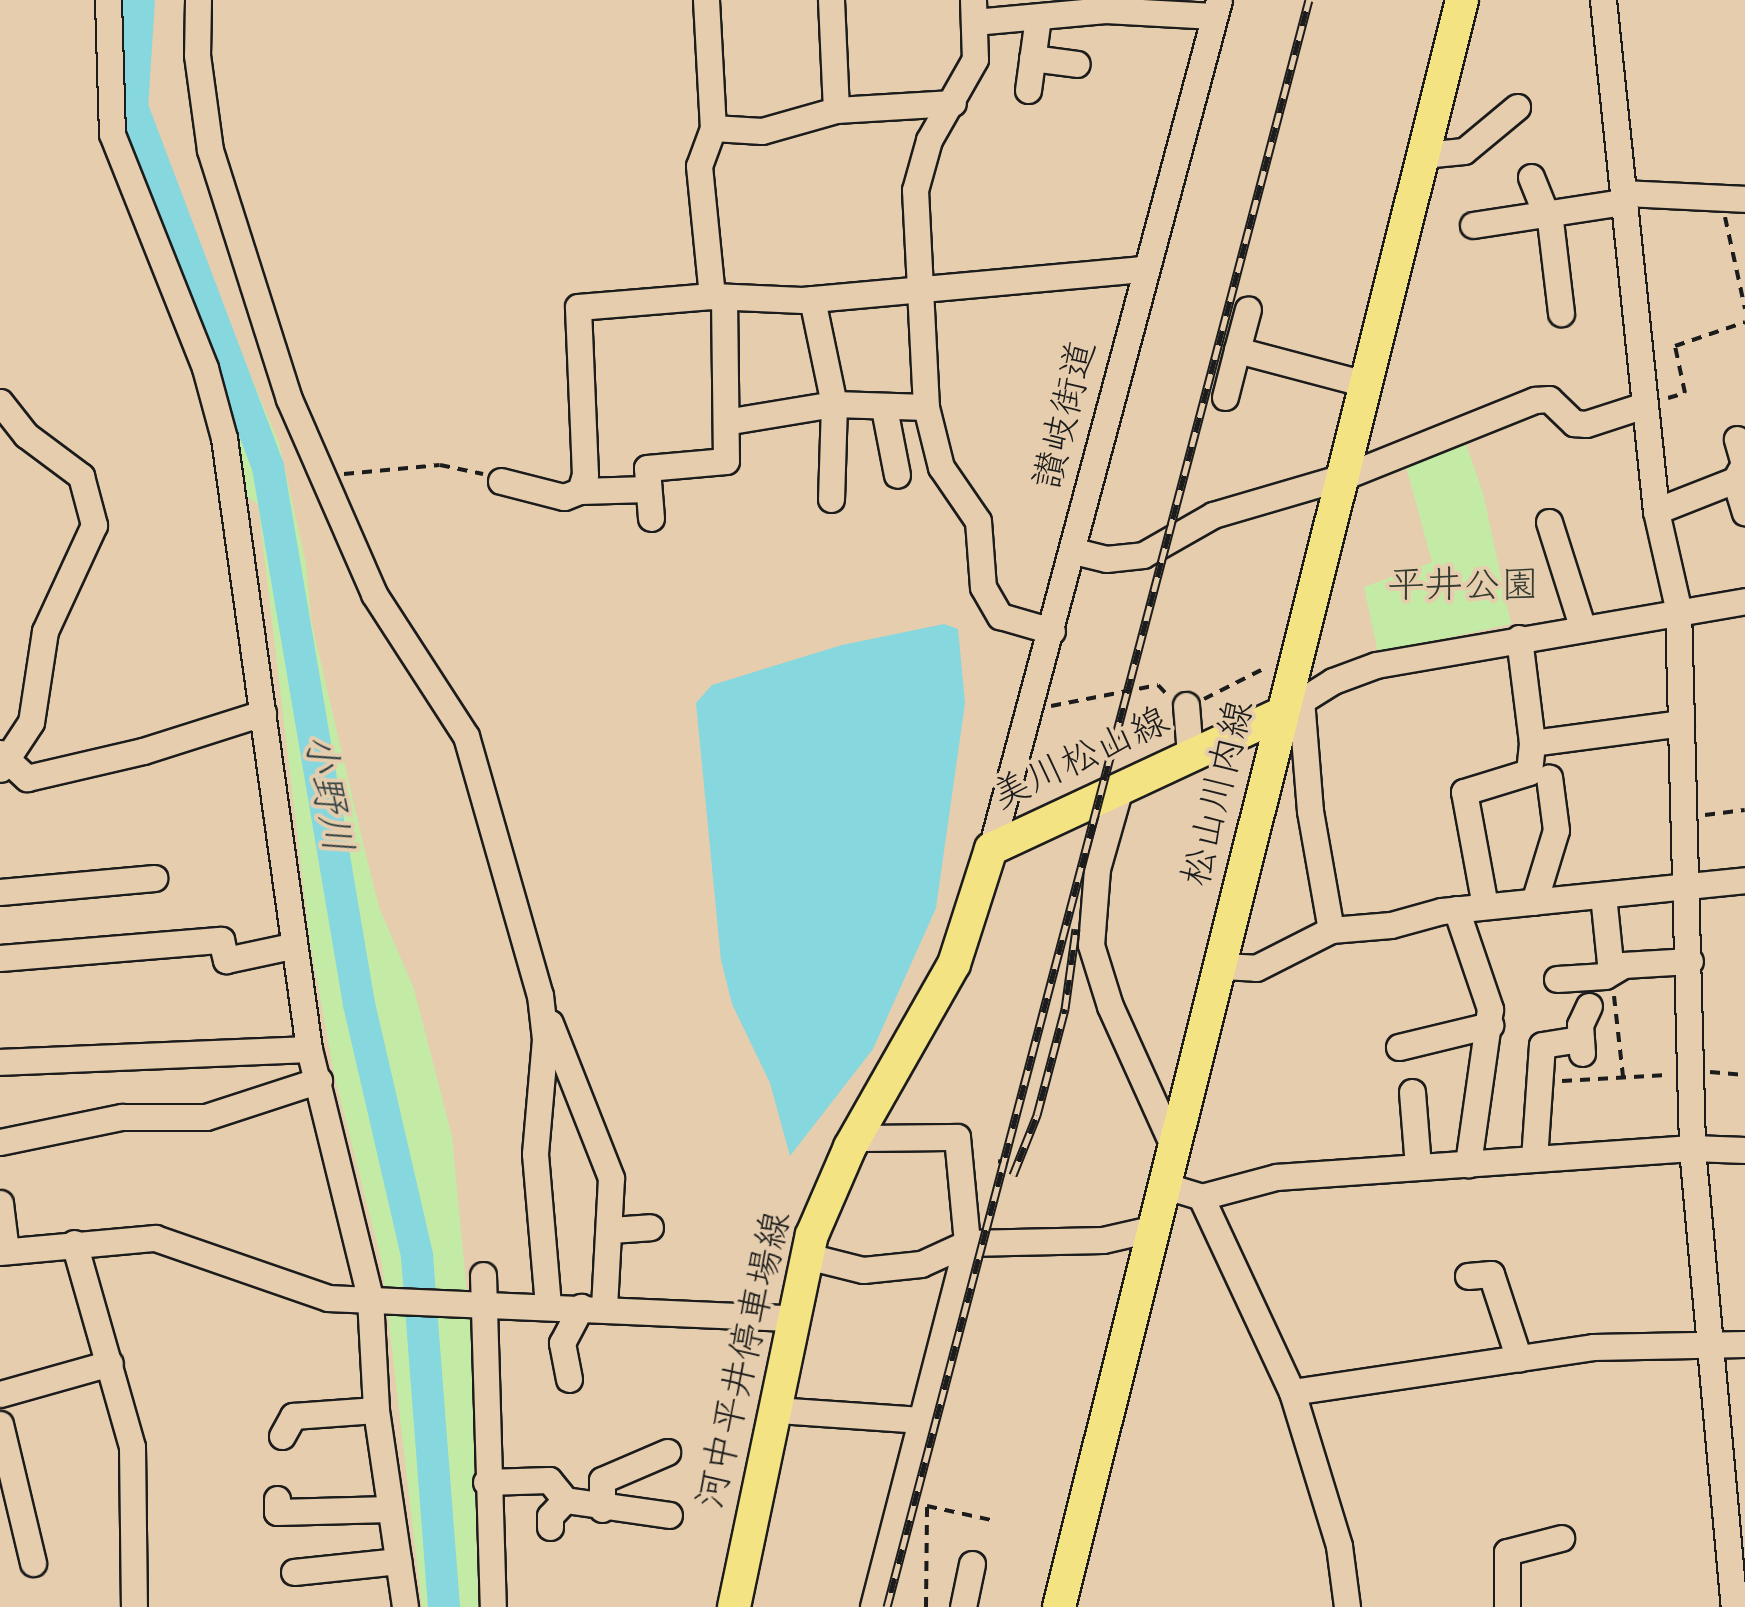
<!DOCTYPE html>
<html>
<head>
<meta charset="utf-8">
<style>
	body { margin:0 }
	#map { position:relative; width:1745px; height:1607px; overflow:hidden; background:#e5cdad; font-family:Dekko,"Klee One",sans-serif }
	div>[style] { position:absolute }
	[style*='--x'] { left:calc(var(--x)*1px); top:calc(var(--y)*1px); width:calc(var(--w)*1px); rotate:calc(var(--a)*1deg) }
	.green>* { inset:0; background:#c4eba6 }
	.water>* { inset:0; background:#86d7de }
	.river>* { height:32px; margin:-16px; padding:0 16px; transform-origin:16px; border-radius:16px; background:#86d7de }
	.path>* { height:4px; margin-top:-2px; transform-origin:0; background:repeating-linear-gradient(90deg,#1c1c1c 0 10px,transparent 0 18px) }
	.roads { filter:drop-shadow(2px 0 #1c1c1c) drop-shadow(-2px 0 #1c1c1c) drop-shadow(0 2px #1c1c1c) drop-shadow(0 -2px #1c1c1c) }
	.minor>* { height:25px; margin:-12.5px; padding:0 12.5px; transform-origin:12.5px; border-radius:12.5px; background:#e5cdad }
	.major>* { height:32px; margin:-16px; padding:0 16px; transform-origin:16px; border-radius:16px; background:#f4e382 }
	.rail>* { height:9px; margin-top:-4.5px; transform-origin:0; background:repeating-linear-gradient(90deg,#e5cdad 0 15px,#1c1c1c 0 30px); box-sizing:border-box; border-block:2px solid #1c1c1c }
	span { translate:-50% -50%; white-space:nowrap; text-align:center; line-height:1.15; -webkit-text-stroke:8px #e5cdad; paint-order:stroke }
	.street-label { font-size:38px; color:#1c1c1c }
	.park-label { font-size:38px; color:#353b31 }
	.water-label { font-size:40px; color:#314143; font-style:italic }
</style>
</head>
<body>
<div id="map">
	<div class="green">
		<i style="clip-path:polygon(118px 0,147px 0,146px 127px,279px 443px,306px 563px,311px 620px,362px 839px,379px 907px,414px 989px,452px 1136px,473px 1358px,478px 1607px,422px 1607px,382px 1264px,334px 1074px,310px 941px,258px 504px,244px 496px,221px 380px,126px 146px)"></i>
		<i style="clip-path:polygon(1463px 435px,1483px 493px,1511px 624px,1378px 653px,1364px 587px,1432px 562px,1404px 459px)"></i>
	</div>
	<div class="water">
		<i style="clip-path:polygon(944px 624px,958px 629px,965px 703px,936px 908px,873px 1049px,790px 1156px,770px 1083px,732px 1004px,721px 960px,696px 703px,712px 685px,842px 645px)"></i>
	</div>
	<div class="river">
		<i style="--x:139;--y:0;--w:107;--a:93.7"></i>
		<i style="--x:132;--y:107;--w:385;--a:69.3"></i>
		<i style="--x:268;--y:467;--w:545;--a:80.38"></i>
		<i style="--x:359;--y:1004;--w:259;--a:77"></i>
		<i style="--x:417;--y:1256;--w:352;--a:85.6"></i>
	</div>
	<div class="path">
		<i style="--x:1725;--y:217;--w:94;--a:77.7"></i>
		<i style="--x:1668;--y:398;--w:18;--a:-16"></i>
		<i style="--x:1685;--y:393;--w:48;--a:-102"></i>
		<i style="--x:1675;--y:346;--w:74;--a:-18.9"></i>
		<i style="--x:344;--y:474;--w:96;--a:-5.4"></i>
		<i style="--x:440;--y:465;--w:44;--a:11.8"></i>
		<i style="--x:1204;--y:699;--w:71;--a:-26.9"></i>
		<i style="--x:1051;--y:706;--w:109;--a:-11.1"></i>
		<i style="--x:1158;--y:685;--w:16;--a:47"></i>
		<i style="--x:1705;--y:815;--w:40;--a:-7.1"></i>
		<i style="--x:1614;--y:996;--w:81;--a:83.6"></i>
		<i style="--x:1710;--y:1072;--w:35;--a:5"></i>
		<i style="--x:1562;--y:1081;--w:105;--a:-3.3"></i>
		<i style="--x:998;--y:1161;--w:10;--a:17"></i>
		<i style="--x:926;--y:1607;--w:101;--a:-89.4"></i>
		<i style="--x:927;--y:1506;--w:71;--a:12.3"></i>
	</div>
	<div class="roads">
		<div class="minor">
			<i style="--x:108;--y:0;--w:134;--a:88.3"></i>
			<i style="--x:112;--y:134;--w:252;--a:68.3"></i>
			<i style="--x:205;--y:368;--w:73;--a:74.8"></i>
			<i style="--x:224;--y:438;--w:617;--a:82.08"></i>
			<i style="--x:309;--y:1049;--w:256;--a:76.2"></i>
			<i style="--x:370;--y:1298;--w:112;--a:86.9"></i>
			<i style="--x:376;--y:1410;--w:199;--a:81.6"></i>
			<i style="--x:198;--y:0;--w:55;--a:91"></i>
			<i style="--x:197;--y:55;--w:96;--a:82.2"></i>
			<i style="--x:210;--y:150;--w:261;--a:72.4"></i>
			<i style="--x:289;--y:399;--w:213;--a:66.4"></i>
			<i style="--x:374;--y:594;--w:169;--a:57.1"></i>
			<i style="--x:466;--y:736;--w:269;--a:74.1"></i>
			<i style="--x:540;--y:995;--w:44;--a:83.5"></i>
			<i style="--x:545;--y:1039;--w:115;--a:95"></i>
			<i style="--x:535;--y:1154;--w:153;--a:85.1"></i>
			<i style="--x:706;--y:0;--w:128;--a:86.9"></i>
			<i style="--x:713;--y:128;--w:40;--a:110.2"></i>
			<i style="--x:699;--y:166;--w:131;--a:84.3"></i>
			<i style="--x:831;--y:0;--w:110;--a:87.4"></i>
			<i style="--x:973;--y:0;--w:59;--a:88.1"></i>
			<i style="--x:975;--y:59;--w:93;--a:119.6"></i>
			<i style="--x:929;--y:140;--w:52;--a:105.6"></i>
			<i style="--x:915;--y:190;--w:217;--a:87.1"></i>
			<i style="--x:926;--y:407;--w:62;--a:76"></i>
			<i style="--x:941;--y:467;--w:65;--a:55.6"></i>
			<i style="--x:978;--y:521;--w:66;--a:85.7"></i>
			<i style="--x:983;--y:587;--w:34;--a:60"></i>
			<i style="--x:1000;--y:616;--w:54;--a:16.1"></i>
			<i style="--x:1603;--y:0;--w:514;--a:84.08"></i>
			<i style="--x:1656;--y:511;--w:99;--a:77.2"></i>
			<i style="--x:1678;--y:608;--w:540;--a:88.51"></i>
			<i style="--x:1692;--y:1148;--w:461;--a:84.8"></i>
			<i style="--x:974;--y:22;--w:132;--a:-5.2"></i>
			<i style="--x:1105;--y:10;--w:109;--a:3.2"></i>
			<i style="--x:1032;--y:58;--w:45;--a:7.6"></i>
			<i style="--x:1028;--y:90;--w:74;--a:-82.2"></i>
			<i style="--x:713;--y:128;--w:49;--a:3.5"></i>
			<i style="--x:762;--y:131;--w:77;--a:-15.8"></i>
			<i style="--x:836;--y:110;--w:117;--a:-3.4"></i>
			<i style="--x:1423;--y:155;--w:41;--a:-5.6"></i>
			<i style="--x:1464;--y:151;--w:69;--a:-39.7"></i>
			<i style="--x:1531;--y:177;--w:38;--a:68"></i>
			<i style="--x:1623;--y:193;--w:122;--a:2.8"></i>
			<i style="--x:1549;--y:212;--w:102;--a:83.2"></i>
			<i style="--x:1473;--y:225;--w:153;--a:-8.7"></i>
			<i style="--x:812;--y:299;--w:107;--a:78.2"></i>
			<i style="--x:834;--y:404;--w:95;--a:91.8"></i>
			<i style="--x:1237;--y:350;--w:42;--a:-75"></i>
			<i style="--x:1225;--y:397;--w:49;--a:-75.7"></i>
			<i style="--x:1237;--y:350;--w:133;--a:14.8"></i>
			<i style="--x:0;--y:402;--w:42;--a:51.8"></i>
			<i style="--x:26;--y:435;--w:69;--a:36.7"></i>
			<i style="--x:81;--y:476;--w:51;--a:75.1"></i>
			<i style="--x:94;--y:525;--w:117;--a:114.8"></i>
			<i style="--x:45;--y:631;--w:92;--a:98.7"></i>
			<i style="--x:31;--y:722;--w:56;--a:123.4"></i>
			<i style="--x:884;--y:408;--w:68;--a:79"></i>
			<i style="--x:731;--y:421;--w:104;--a:-9.4"></i>
			<i style="--x:834;--y:404;--w:92;--a:1.9"></i>
			<i style="--x:1735;--y:480;--w:34;--a:73"></i>
			<i style="--x:501;--y:481;--w:65;--a:14.3"></i>
			<i style="--x:564;--y:497;--w:17;--a:-21"></i>
			<i style="--x:580;--y:491;--w:17;--a:-73"></i>
			<i style="--x:585;--y:475;--w:168;--a:-92.4"></i>
			<i style="--x:578;--y:307;--w:134;--a:-4.7"></i>
			<i style="--x:712;--y:296;--w:90;--a:2.5"></i>
			<i style="--x:802;--y:300;--w:342;--a:-5.2"></i>
			<i style="--x:580;--y:491;--w:68;--a:-1.7"></i>
			<i style="--x:1656;--y:511;--w:85;--a:-21.4"></i>
			<i style="--x:1735;--y:480;--w:18;--a:-61"></i>
			<i style="--x:1744;--y:464;--w:26;--a:-106"></i>
			<i style="--x:651;--y:518;--w:50;--a:-94.6"></i>
			<i style="--x:647;--y:468;--w:79;--a:-5.1"></i>
			<i style="--x:726;--y:461;--w:164;--a:-90.7"></i>
			<i style="--x:1549;--y:522;--w:109;--a:72.4"></i>
			<i style="--x:1074;--y:551;--w:33;--a:14"></i>
			<i style="--x:1106;--y:559;--w:37;--a:-6"></i>
			<i style="--x:1143;--y:555;--w:81;--a:-29.7"></i>
			<i style="--x:1213;--y:515;--w:135;--a:-16.3"></i>
			<i style="--x:1343;--y:477;--w:207;--a:-21.9"></i>
			<i style="--x:1535;--y:400;--w:14;--a:-4"></i>
			<i style="--x:1549;--y:399;--w:35;--a:44"></i>
			<i style="--x:1574;--y:423;--w:12;--a:5"></i>
			<i style="--x:1586;--y:424;--w:62;--a:-17.9"></i>
			<i style="--x:1519;--y:638;--w:106;--a:82.9"></i>
			<i style="--x:1301;--y:699;--w:112;--a:85.4"></i>
			<i style="--x:1310;--y:811;--w:121;--a:80"></i>
			<i style="--x:1186;--y:705;--w:50;--a:85.4"></i>
			<i style="--x:1282;--y:713;--w:60;--a:-32.1"></i>
			<i style="--x:1333;--y:681;--w:46;--a:-20.4"></i>
			<i style="--x:1376;--y:665;--w:375;--a:-9.8"></i>
			<i style="--x:0;--y:753;--w:37;--a:43"></i>
			<i style="--x:27;--y:778;--w:119;--a:-13.1"></i>
			<i style="--x:143;--y:751;--w:126;--a:-17.6"></i>
			<i style="--x:1120;--y:788;--w:84;--a:105.9"></i>
			<i style="--x:1097;--y:869;--w:76;--a:94.5"></i>
			<i style="--x:1091;--y:945;--w:64;--a:72.7"></i>
			<i style="--x:1110;--y:1006;--w:158;--a:65.7"></i>
			<i style="--x:991;--y:849;--w:879;--a:-74.97"></i>
			<i style="--x:0;--y:892;--w:155;--a:-5.2"></i>
			<i style="--x:1603;--y:895;--w:77;--a:84.1"></i>
			<i style="--x:1534;--y:902;--w:75;--a:-73"></i>
			<i style="--x:1556;--y:830;--w:53;--a:-97.5"></i>
			<i style="--x:1485;--y:906;--w:116;--a:-100.4"></i>
			<i style="--x:1464;--y:792;--w:68;--a:-17.1"></i>
			<i style="--x:1529;--y:772;--w:29;--a:-84"></i>
			<i style="--x:1532;--y:743;--w:150;--a:-7.6"></i>
			<i style="--x:1456;--y:909;--w:106;--a:71.2"></i>
			<i style="--x:1490;--y:1009;--w:157;--a:98.1"></i>
			<i style="--x:0;--y:958;--w:222;--a:-4.7"></i>
			<i style="--x:221;--y:940;--w:21;--a:76"></i>
			<i style="--x:226;--y:960;--w:67;--a:-12"></i>
			<i style="--x:1221;--y:966;--w:35;--a:3"></i>
			<i style="--x:1256;--y:968;--w:84;--a:-26.9"></i>
			<i style="--x:1331;--y:930;--w:60;--a:-4.8"></i>
			<i style="--x:1391;--y:925;--w:53;--a:-15.4"></i>
			<i style="--x:1442;--y:911;--w:305;--a:-5.8"></i>
			<i style="--x:1557;--y:979;--w:48;--a:-3.6"></i>
			<i style="--x:1605;--y:976;--w:21;--a:-31"></i>
			<i style="--x:1623;--y:965;--w:67;--a:-3.4"></i>
			<i style="--x:550;--y:1023;--w:167;--a:68.5"></i>
			<i style="--x:611;--y:1178;--w:130;--a:93.1"></i>
			<i style="--x:1399;--y:1047;--w:94;--a:-13.6"></i>
			<i style="--x:1582;--y:1053;--w:28;--a:-94"></i>
			<i style="--x:1580;--y:1025;--w:21;--a:-65"></i>
			<i style="--x:0;--y:1062;--w:309;--a:-2.4"></i>
			<i style="--x:1412;--y:1092;--w:75;--a:85.4"></i>
			<i style="--x:855;--y:1138;--w:102;--a:-0.6"></i>
			<i style="--x:957;--y:1137;--w:106;--a:84.6"></i>
			<i style="--x:967;--y:1243;--w:376;--a:104.5"></i>
			<i style="--x:0;--y:1142;--w:125;--a:-11.6"></i>
			<i style="--x:122;--y:1117;--w:84;--a:0"></i>
			<i style="--x:206;--y:1117;--w:119;--a:-18.1"></i>
			<i style="--x:1534;--y:1159;--w:114;--a:-86"></i>
			<i style="--x:1542;--y:1045;--w:39;--a:-9"></i>
			<i style="--x:1166;--y:1186;--w:37;--a:17"></i>
			<i style="--x:1201;--y:1197;--w:78;--a:-14.9"></i>
			<i style="--x:1276;--y:1177;--w:417;--a:-4"></i>
			<i style="--x:1692;--y:1148;--w:53;--a:2.2"></i>
			<i style="--x:1201;--y:1197;--w:215;--a:65"></i>
			<i style="--x:1292;--y:1392;--w:161;--a:73"></i>
			<i style="--x:1339;--y:1546;--w:62;--a:82.5"></i>
			<i style="--x:0;--y:1203;--w:48;--a:82.9"></i>
			<i style="--x:611;--y:1230;--w:39;--a:-4"></i>
			<i style="--x:74;--y:1243;--w:212;--a:74.1"></i>
			<i style="--x:132;--y:1447;--w:160;--a:89.3"></i>
			<i style="--x:0;--y:1252;--w:156;--a:-5.2"></i>
			<i style="--x:155;--y:1238;--w:183;--a:19.1"></i>
			<i style="--x:328;--y:1298;--w:466;--a:2.5"></i>
			<i style="--x:807;--y:1256;--w:58;--a:14"></i>
			<i style="--x:863;--y:1270;--w:58;--a:-5.9"></i>
			<i style="--x:921;--y:1264;--w:51;--a:-24.5"></i>
			<i style="--x:967;--y:1243;--w:136;--a:-1.3"></i>
			<i style="--x:1103;--y:1240;--w:53;--a:-13"></i>
			<i style="--x:483;--y:1275;--w:332;--a:88.3"></i>
			<i style="--x:1468;--y:1276;--w:23;--a:-5"></i>
			<i style="--x:1491;--y:1274;--w:89;--a:71.8"></i>
			<i style="--x:569;--y:1379;--w:37;--a:-101"></i>
			<i style="--x:562;--y:1343;--w:41;--a:-62.2"></i>
			<i style="--x:1292;--y:1392;--w:304;--a:-8.5"></i>
			<i style="--x:1593;--y:1347;--w:152;--a:-1.1"></i>
			<i style="--x:0;--y:1394;--w:114;--a:-15.7"></i>
			<i style="--x:776;--y:1410;--w:148;--a:3.9"></i>
			<i style="--x:0;--y:1424;--w:143;--a:76.6"></i>
			<i style="--x:282;--y:1436;--w:23;--a:-61"></i>
			<i style="--x:293;--y:1416;--w:83;--a:-4.1"></i>
			<i style="--x:486;--y:1482;--w:63;--a:-1.8"></i>
			<i style="--x:549;--y:1480;--w:26;--a:51"></i>
			<i style="--x:565;--y:1500;--w:105;--a:8.2"></i>
			<i style="--x:277;--y:1499;--w:13;--a:90"></i>
			<i style="--x:277;--y:1512;--w:113;--a:-1.5"></i>
			<i style="--x:602;--y:1509;--w:29;--a:-90"></i>
			<i style="--x:602;--y:1480;--w:71;--a:-23.3"></i>
			<i style="--x:550;--y:1527;--w:11;--a:-90"></i>
			<i style="--x:550;--y:1516;--w:22;--a:-47"></i>
			<i style="--x:294;--y:1572;--w:105;--a:-6"></i>
			<i style="--x:963;--y:1607;--w:44;--a:-78.2"></i>
			<i style="--x:1507;--y:1607;--w:55;--a:-90"></i>
			<i style="--x:1507;--y:1552;--w:56;--a:-14.5"></i>
		</div>
		<div class="major">
			<i style="--x:734;--y:1607;--w:380;--a:-78.2"></i>
			<i style="--x:812;--y:1235;--w:96;--a:-66.6"></i>
			<i style="--x:850;--y:1147;--w:210;--a:-60.4"></i>
			<i style="--x:954;--y:964;--w:121;--a:-72.2"></i>
			<i style="--x:991;--y:849;--w:321;--a:-25"></i>
			<i style="--x:1059;--y:1607;--w:1657;--a:-75.92"></i>
		</div>
	</div>
	<div class="rail">
		<i style="--x:1013;--y:1175;--w:65;--a:-68.2"></i>
		<i style="--x:1037;--y:1115;--w:110;--a:-75.2"></i>
		<i style="--x:1065;--y:1009;--w:81;--a:-82.2"></i>
		<i style="--x:887;--y:1607;--w:1661;--a:-75.29"></i>
	</div>
	<div class="street-label">
		<span style="left:1069px;top:416px;rotate:-76deg">讃岐街道</span>
		<span style="left:1082px;top:762px;rotate:-25deg">美川松山線</span>
		<span style="left:1222px;top:794px;rotate:-76deg">松山川内線</span>
		<span style="left:748px;top:1361px;rotate:-77deg">河中平井停車場線</span>
	</div>
	<div class="park-label">
		<span style="left:1463px;top:590px">平井公園</span>
	</div>
	<div class="water-label">
		<span style="left:323px;top:794px;rotate:80deg">小野川</span>
	</div>
</div>
</body>
</html>
